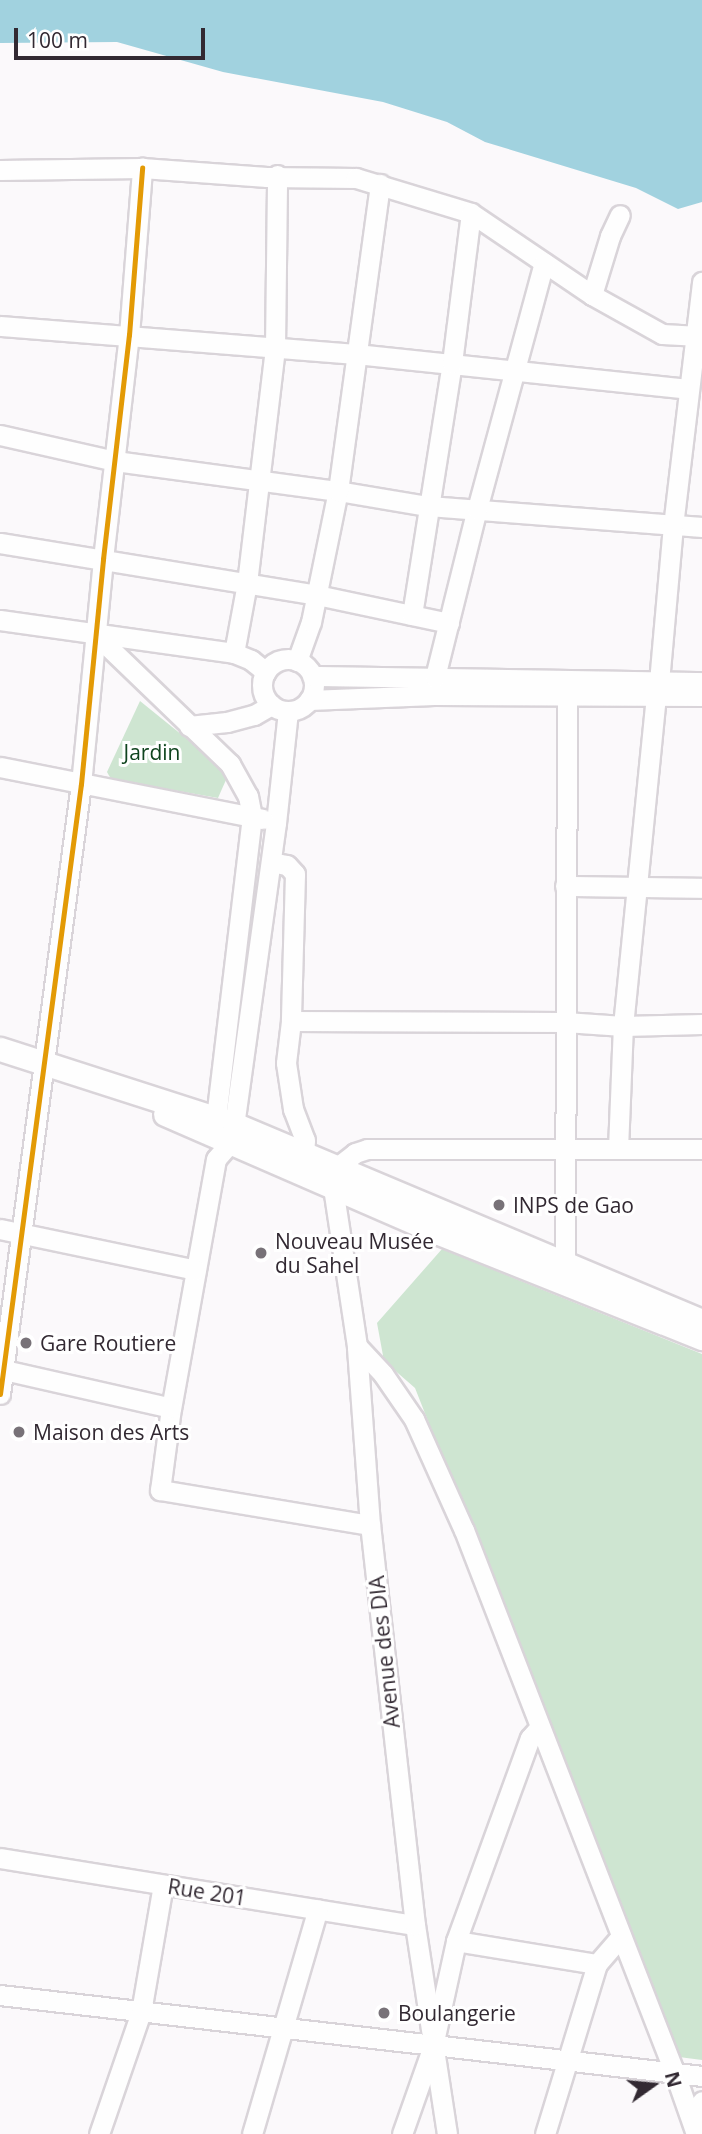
<!DOCTYPE html>
<html>
<head>
<meta charset="utf-8">
<style>
	body { margin:0 }
	#map { position:relative; width:702px; height:2134px; overflow:hidden; background:#fbf9fb; font-family:"Open Sans",sans-serif }
	div>[style] { position:absolute }
	[style*='--x'] { left:calc(var(--x)*1px); top:calc(var(--y)*1px); width:calc(var(--w)*1px); rotate:calc(var(--a)*1deg) }
	.green>* { inset:0; background:#cee5d1 }
	.water>* { inset:0; background:#a1d2df }
	.roads { filter:drop-shadow(2px 0 #d9d4d9) drop-shadow(-2px 0 #d9d4d9) drop-shadow(0 2px #d9d4d9) drop-shadow(0 -2px #d9d4d9) }
	.minor>* { height:19px; margin:-9.5px; padding:0 9.5px; transform-origin:9.5px; border-radius:9.5px; background:#fefefe }
	.minor>.ring { margin:-9.5px; padding:0; box-sizing:content-box; background:none; border:19px solid #fefefe; border-radius:50% }
	.major>* { height:23px; margin:-11.5px; padding:0 11.5px; transform-origin:11.5px; border-radius:11.5px; background:#fefefe }
	.bus-1>* { height:5px; margin:-2.5px; padding:0 2.5px; transform-origin:2.5px; border-radius:2.5px; background:#e39a05 }
	.dots>* { width:19px; height:19px; translate:-50% -50%; box-sizing:border-box; border:4px solid #fff; border-radius:50% }
	span { translate:-50% -50%; white-space:nowrap; text-align:center; line-height:1.15; -webkit-text-stroke:6px #fff; paint-order:stroke }
	.park-label { font-size:21px; color:#0f441e }
	.poi-label { font-size:21px; color:#322932 }
	.left { translate:0 -50%; text-align:left }
	.street-label { font-size:21px; color:#322932 }
	.north { position:absolute; left:618px; top:2050px; width:70px; height:70px; -webkit-text-stroke:5px #fff; paint-order:stroke; rotate:75deg; font-size:19px; font-weight:700; line-height:28px; text-align:center; color:#322932 }
	.north::after { content:''; display:block; margin:auto; width:24px; height:32px; background:#322932; clip-path:polygon(50% 0,100% 100%,50% 72%,0 100%) }
	.scale { position:absolute; left:14px; top:28px; width:191px; height:32px; box-sizing:border-box; border:4px solid #322932; border-top:0; padding-left:9px; font-size:21px; line-height:24px; white-space:nowrap; color:#322932; -webkit-text-stroke:5px #fff; paint-order:stroke }
</style>
</head>
<body>
<div id="map">
	<div class="green">
		<i style="clip-path:polygon(140px 701px,229px 773px,218px 798px,111px 779px,107px 772px)"></i>
		<i style="clip-path:polygon(442px 1249px,702px 1354px,702px 2060px,679px 2057px,415px 1388px,384px 1361px,377px 1323px)"></i>
	</div>
	<div class="water">
		<i style="clip-path:polygon(0 0,702px 0,702px 202px,678px 209px,636px 188px,485px 142px,447px 122px,383px 102px,223px 72px,117px 42px,0 43px)"></i>
	</div>
	<div class="roads">
		<div class="minor">
			<i style="--x:0;--y:170;--w:142;--a:-0.8"></i>
			<i style="--x:142;--y:168;--w:125;--a:4.1"></i>
			<i style="--x:267;--y:177;--w:89;--a:0.6"></i>
			<i style="--x:356;--y:178;--w:120;--a:16.9"></i>
			<i style="--x:471;--y:213;--w:146;--a:34.1"></i>
			<i style="--x:592;--y:295;--w:80;--a:29.1"></i>
			<i style="--x:662;--y:334;--w:33;--a:3"></i>
			<i style="--x:695;--y:336;--w:8;--a:-23"></i>
			<i style="--x:592;--y:295;--w:62;--a:-73"></i>
			<i style="--x:610;--y:236;--w:23;--a:-65"></i>
			<i style="--x:0;--y:326;--w:357;--a:4.5"></i>
			<i style="--x:356;--y:354;--w:334;--a:6"></i>
			<i style="--x:0;--y:435;--w:118;--a:12.7"></i>
			<i style="--x:115;--y:461;--w:225;--a:7.7"></i>
			<i style="--x:338;--y:491;--w:91;--a:9.5"></i>
			<i style="--x:428;--y:506;--w:275;--a:4.4"></i>
			<i style="--x:0;--y:543;--w:321;--a:9.3"></i>
			<i style="--x:317;--y:595;--w:135;--a:12"></i>
			<i style="--x:412;--y:615;--w:255;--a:-81"></i>
			<i style="--x:452;--y:363;--w:151;--a:-82.8"></i>
			<i style="--x:0;--y:620;--w:236;--a:8"></i>
			<i style="--x:234;--y:653;--w:18;--a:22"></i>
			<i style="--x:251;--y:660;--w:19;--a:39"></i>
			<i style="--x:97;--y:636;--w:185;--a:43.9"></i>
			<i style="--x:230;--y:764;--w:37;--a:61"></i>
			<i style="--x:248;--y:796;--w:20;--a:79"></i>
			<i style="--x:252;--y:816;--w:319;--a:96.8"></i>
			<i style="--x:234;--y:653;--w:71;--a:-79.5"></i>
			<i style="--x:247;--y:583;--w:237;--a:-83.2"></i>
			<i style="--x:275;--y:348;--w:173;--a:-89.3"></i>
			<i class="ring" style="left:262px;top:659px;width:33px;height:33px"></i>
			<i style="--x:297;--y:661;--w:41;--a:-70.3"></i>
			<i style="--x:311;--y:622;--w:134;--a:-78.4"></i>
			<i style="--x:338;--y:491;--w:310;--a:-82.2"></i>
			<i style="--x:312;--y:676;--w:390;--a:0.9"></i>
			<i style="--x:435;--y:677;--w:173;--a:-76"></i>
			<i style="--x:477;--y:509;--w:255;--a:-74.8"></i>
			<i style="--x:659;--y:682;--w:157;--a:-84.9"></i>
			<i style="--x:673;--y:526;--w:246;--a:-83.2"></i>
			<i style="--x:309;--y:700;--w:125;--a:-2.3"></i>
			<i style="--x:434;--y:695;--w:268;--a:0.2"></i>
			<i style="--x:288;--y:711;--w:113;--a:96.1"></i>
			<i style="--x:276;--y:823;--w:304;--a:97.9"></i>
			<i style="--x:234;--y:1124;--w:19;--a:102"></i>
			<i style="--x:230;--y:1143;--w:21;--a:131"></i>
			<i style="--x:216;--y:1159;--w:253;--a:100.2"></i>
			<i style="--x:171;--y:1408;--w:83;--a:97.6"></i>
			<i style="--x:160;--y:1490;--w:213;--a:9.5"></i>
			<i style="--x:189;--y:726;--w:38;--a:-6"></i>
			<i style="--x:227;--y:722;--w:28;--a:-15"></i>
			<i style="--x:254;--y:715;--w:20;--a:-30"></i>
			<i style="--x:0;--y:767;--w:268;--a:11.2"></i>
			<i style="--x:271;--y:862;--w:16;--a:11"></i>
			<i style="--x:287;--y:865;--w:12;--a:48"></i>
			<i style="--x:295;--y:874;--w:147;--a:91.6"></i>
			<i style="--x:291;--y:1021;--w:42;--a:96.8"></i>
			<i style="--x:286;--y:1063;--w:47;--a:81.3"></i>
			<i style="--x:293;--y:1109;--w:33;--a:69"></i>
			<i style="--x:305;--y:1140;--w:13;--a:94"></i>
			<i style="--x:565;--y:886;--w:137;--a:0.8"></i>
			<i style="--x:291;--y:1021;--w:274;--a:0.2"></i>
			<i style="--x:565;--y:1022;--w:58;--a:3.9"></i>
			<i style="--x:623;--y:1026;--w:79;--a:-1.5"></i>
			<i style="--x:618;--y:1149;--w:123;--a:-87.7"></i>
			<i style="--x:623;--y:1026;--w:332;--a:-84.3"></i>
			<i style="--x:0;--y:1229;--w:200;--a:11.8"></i>
			<i style="--x:565;--y:1263;--w:568;--a:-89.8"></i>
			<i style="--x:357;--y:1346;--w:38;--a:47"></i>
			<i style="--x:383;--y:1374;--w:55;--a:55.4"></i>
			<i style="--x:414;--y:1419;--w:122;--a:65.8"></i>
			<i style="--x:464;--y:1530;--w:583;--a:68.8"></i>
			<i style="--x:675;--y:2074;--w:64;--a:70.7"></i>
			<i style="--x:0;--y:1369;--w:175;--a:12.8"></i>
			<i style="--x:0;--y:1394;--w:615;--a:-82.44"></i>
			<i style="--x:81;--y:784;--w:226;--a:-84.4"></i>
			<i style="--x:103;--y:559;--w:226;--a:-83.4"></i>
			<i style="--x:129;--y:335;--w:168;--a:-85.5"></i>
			<i style="--x:0;--y:1858;--w:420;--a:9.2"></i>
			<i style="--x:456;--y:1941;--w:143;--a:9.3"></i>
			<i style="--x:0;--y:1995;--w:707;--a:6.58"></i>
			<i style="--x:99;--y:2134;--w:129;--a:-71"></i>
			<i style="--x:141;--y:2012;--w:129;--a:-80.2"></i>
			<i style="--x:252;--y:2134;--w:234;--a:-73.7"></i>
			<i style="--x:402;--y:2134;--w:93;--a:-70.6"></i>
			<i style="--x:433;--y:2046;--w:107;--a:-77.6"></i>
			<i style="--x:456;--y:1941;--w:216;--a:-70"></i>
			<i style="--x:530;--y:1738;--w:13;--a:-48"></i>
			<i style="--x:447;--y:2134;--w:211;--a:-98.7"></i>
			<i style="--x:415;--y:1925;--w:403;--a:-96.4"></i>
			<i style="--x:370;--y:1525;--w:179;--a:-94.2"></i>
			<i style="--x:357;--y:1346;--w:161;--a:-98.6"></i>
			<i style="--x:333;--y:1187;--w:19;--a:-81"></i>
			<i style="--x:336;--y:1168;--w:24;--a:-38"></i>
			<i style="--x:355;--y:1153;--w:13;--a:-18"></i>
			<i style="--x:367;--y:1149;--w:335;--a:0"></i>
			<i style="--x:545;--y:2134;--w:178;--a:-73"></i>
			<i style="--x:597;--y:1964;--w:37;--a:-49"></i>
			<i style="--x:698;--y:2134;--w:33;--a:-83"></i>
		</div>
		<div class="major">
			<i style="--x:0;--y:1049;--w:246;--a:17.8"></i>
			<i style="--x:234;--y:1124;--w:508;--a:22.83"></i>
			<i style="--x:165;--y:1114;--w:299;--a:23.5"></i>
			<i style="--x:439;--y:1233;--w:283;--a:21.8"></i>
		</div>
	</div>
	<div class="bus-1">
		<i style="--x:0;--y:1394;--w:615;--a:-82.44"></i>
		<i style="--x:81;--y:784;--w:226;--a:-84.4"></i>
		<i style="--x:103;--y:559;--w:226;--a:-83.4"></i>
		<i style="--x:129;--y:335;--w:168;--a:-85.5"></i>
	</div>
	<div class="dots">
		<i style="left:499px;top:1205px;background:#787278"></i>
		<i style="left:261px;top:1253px;background:#787278"></i>
		<i style="left:26px;top:1343px;background:#787278"></i>
		<i style="left:19px;top:1432px;background:#787278"></i>
		<i style="left:384px;top:2013px;background:#787278"></i>
	</div>
	<div class="park-label">
		<span style="left:152px;top:752px">Jardin</span>
	</div>
	<div class="poi-label">
		<span class="left" style="left:513px;top:1205px">INPS de Gao</span>
		<span class="left" style="left:275px;top:1253px">Nouveau Musée<br>du Sahel</span>
		<span class="left" style="left:40px;top:1343px">Gare Routiere</span>
		<span class="left" style="left:33px;top:1432px">Maison des Arts</span>
		<span class="left" style="left:398px;top:2013px">Boulangerie</span>
	</div>
	<div class="street-label">
		<span style="left:384px;top:1652px;rotate:-96deg">Avenue des DIA</span>
		<span style="left:207px;top:1892px;rotate:9deg">Rue 201</span>
	</div>
	<div class="north">N</div>
	<div class="scale">100 m</div>
</div>
</body>
</html>
